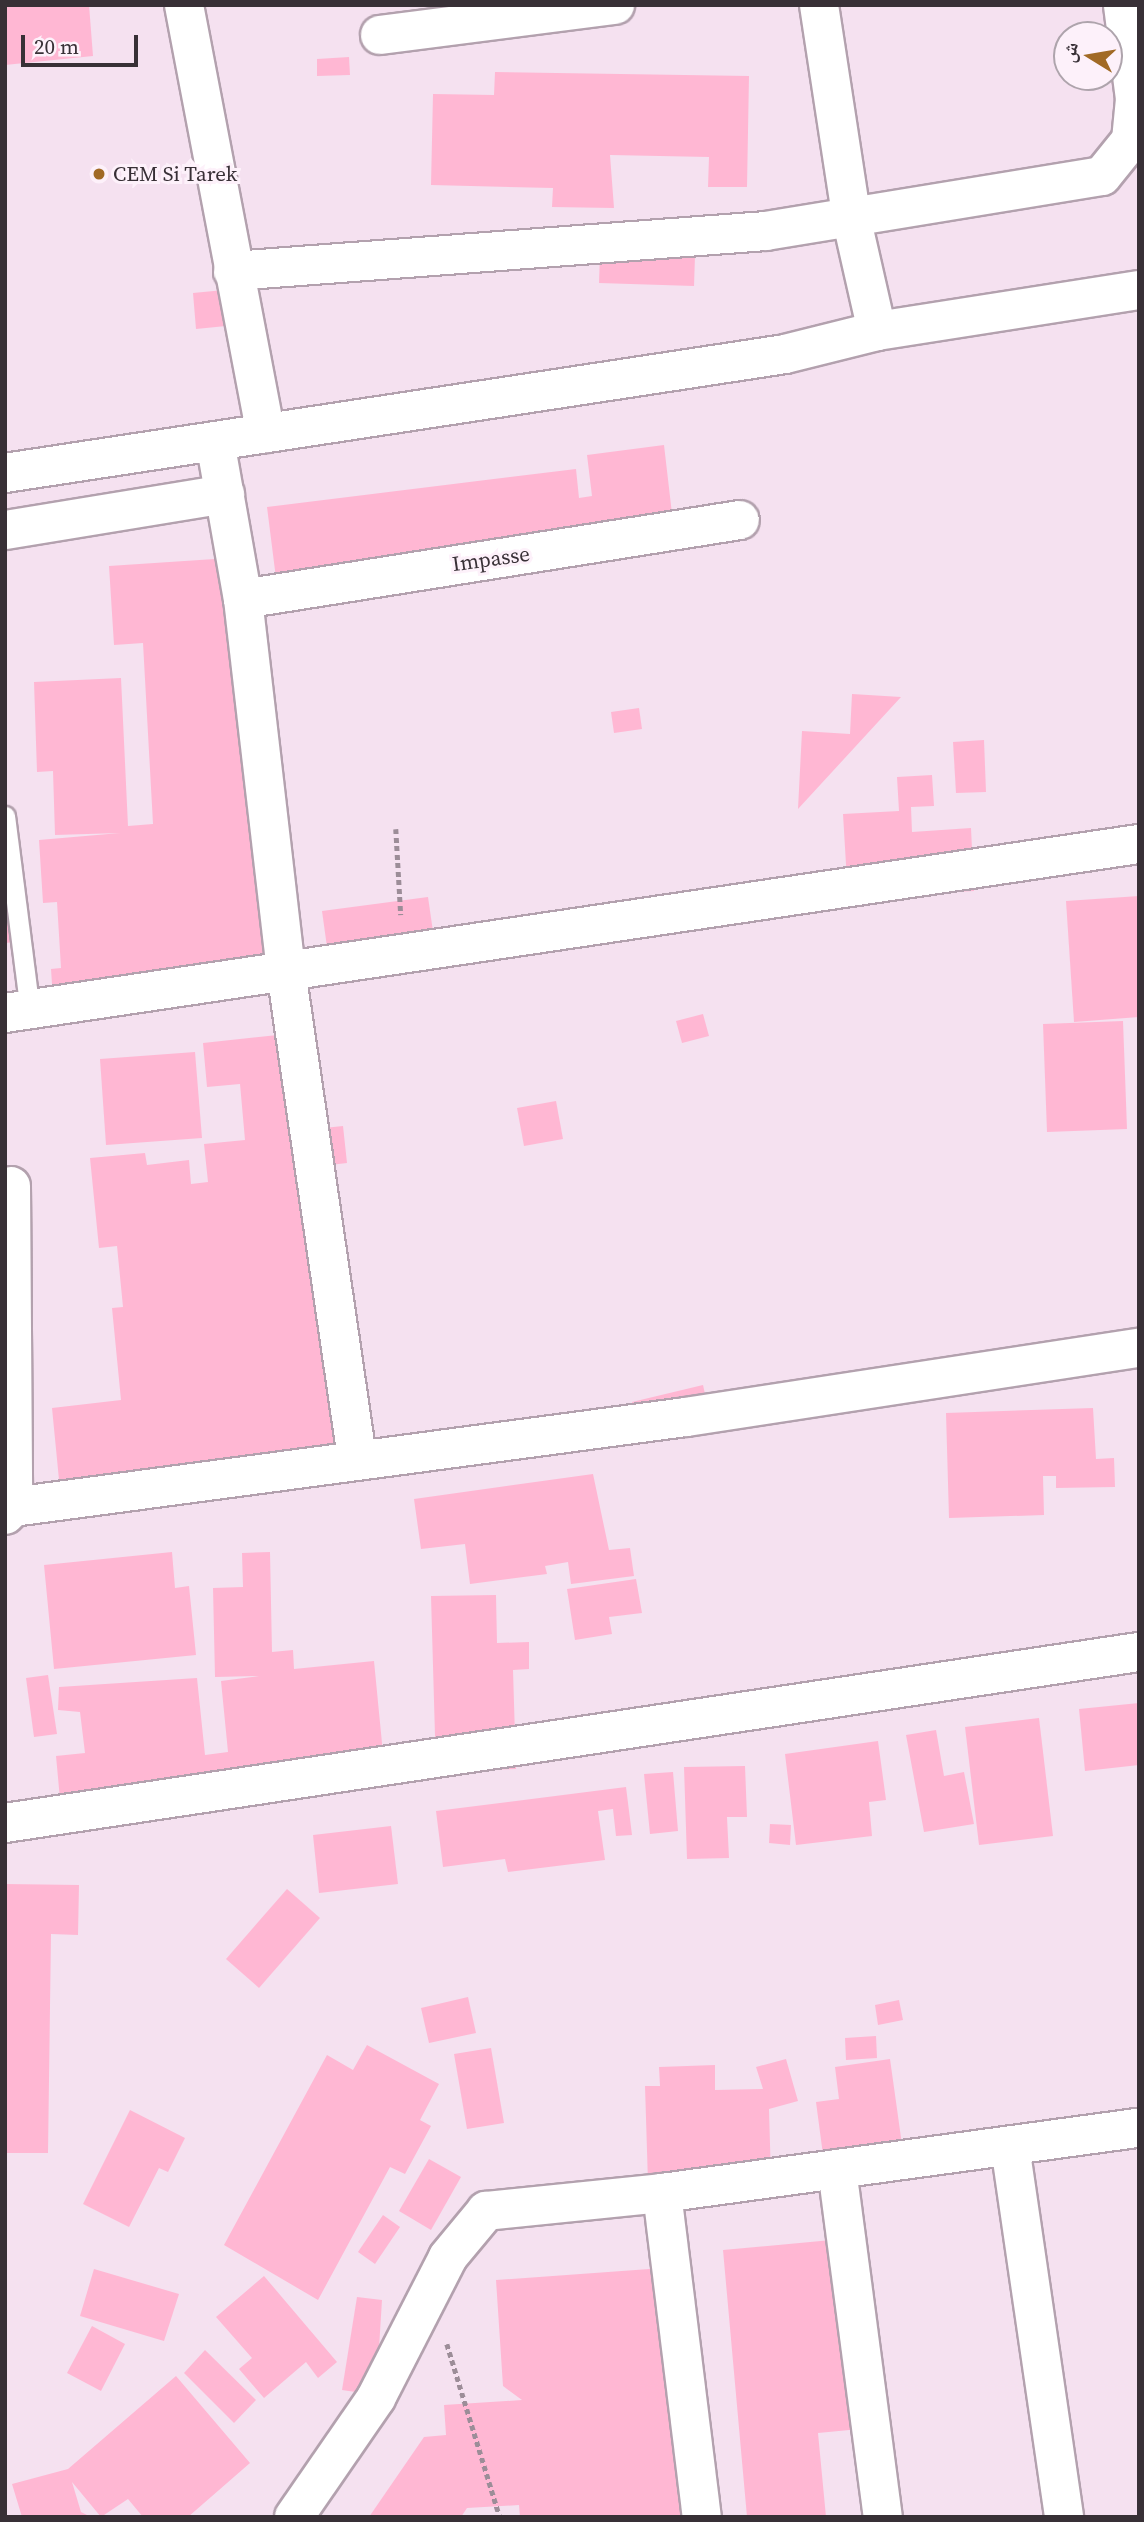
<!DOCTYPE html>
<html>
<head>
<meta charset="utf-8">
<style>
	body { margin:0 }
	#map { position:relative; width:1144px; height:2522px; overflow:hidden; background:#f5e1f0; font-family:"Source Serif 4","Noto Naskh Arabic",serif }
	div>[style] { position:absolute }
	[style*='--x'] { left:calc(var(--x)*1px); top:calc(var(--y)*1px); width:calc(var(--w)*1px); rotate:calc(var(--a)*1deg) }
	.building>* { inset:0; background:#ffb7d3 }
	.path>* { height:4.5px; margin-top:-2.25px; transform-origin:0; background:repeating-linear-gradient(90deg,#9c8d98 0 5px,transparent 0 8.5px) }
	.roads { filter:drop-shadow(2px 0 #b3a1ae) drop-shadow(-2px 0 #b3a1ae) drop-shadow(0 2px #b3a1ae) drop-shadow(0 -2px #b3a1ae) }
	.service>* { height:19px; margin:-9.5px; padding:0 9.5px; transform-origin:9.5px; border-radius:9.5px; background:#fff }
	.minor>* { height:38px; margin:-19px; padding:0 19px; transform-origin:19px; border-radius:19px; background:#fff }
	.secondary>* { height:38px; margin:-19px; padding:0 19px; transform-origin:19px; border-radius:19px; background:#fff }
	.dots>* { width:19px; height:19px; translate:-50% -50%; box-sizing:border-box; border:4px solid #fdf1fa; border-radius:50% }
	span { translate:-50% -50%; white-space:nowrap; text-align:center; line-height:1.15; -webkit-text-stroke:6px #fdf1fa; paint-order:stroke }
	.poi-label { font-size:21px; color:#383036 }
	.left { translate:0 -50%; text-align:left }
	.street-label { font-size:21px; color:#383036 }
	.frame { position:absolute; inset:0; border:7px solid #383036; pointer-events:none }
	.north { position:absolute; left:1053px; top:21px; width:70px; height:70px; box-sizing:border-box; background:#fdf1fa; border:2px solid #aea4ac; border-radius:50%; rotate:281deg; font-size:19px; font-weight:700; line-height:28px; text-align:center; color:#383036 }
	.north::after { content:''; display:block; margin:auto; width:24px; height:32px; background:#a16a25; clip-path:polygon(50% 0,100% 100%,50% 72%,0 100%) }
	.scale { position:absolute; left:21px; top:35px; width:117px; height:32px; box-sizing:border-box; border:4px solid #383036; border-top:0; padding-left:9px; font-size:21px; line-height:24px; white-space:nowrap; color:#383036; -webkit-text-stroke:5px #fdf1fa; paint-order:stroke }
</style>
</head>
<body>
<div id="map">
	<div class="building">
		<i style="clip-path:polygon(5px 5px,89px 5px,93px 56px,5px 65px)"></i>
		<i style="clip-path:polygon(349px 57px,350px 75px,317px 76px,317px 59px)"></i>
		<i style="clip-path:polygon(495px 72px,749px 76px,747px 187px,708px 187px,709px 157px,610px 155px,614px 208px,552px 207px,553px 188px,431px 185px,433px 94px,494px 95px)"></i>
		<i style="clip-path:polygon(600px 254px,695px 256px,694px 286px,599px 283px)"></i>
		<i style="clip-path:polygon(224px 290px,226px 326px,196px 329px,193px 293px)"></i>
		<i style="clip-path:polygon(664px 445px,676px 548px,368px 598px,348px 575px,351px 601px,280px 610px,267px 507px,576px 469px,579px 498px,592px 496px,587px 455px)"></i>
		<i style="clip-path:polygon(245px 557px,271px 985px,53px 999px,51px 969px,61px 968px,57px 902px,43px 903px,39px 840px,120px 833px,55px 835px,53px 771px,37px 772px,34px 682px,121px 678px,128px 826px,153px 824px,143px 643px,114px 645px,109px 566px)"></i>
		<i style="clip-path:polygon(852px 694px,901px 697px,798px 809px,802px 731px,850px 734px)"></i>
		<i style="clip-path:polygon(639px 708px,642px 729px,614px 733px,611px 712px)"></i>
		<i style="clip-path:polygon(984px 740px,986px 792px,956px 793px,953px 742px)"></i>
		<i style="clip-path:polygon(932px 775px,934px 806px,911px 807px,912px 832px,971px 828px,974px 891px,848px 898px,843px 814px,899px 811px,897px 777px)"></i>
		<i style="clip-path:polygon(5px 857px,16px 942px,5px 943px)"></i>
		<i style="clip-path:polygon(1139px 896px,1139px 1017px,1074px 1022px,1066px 901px)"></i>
		<i style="clip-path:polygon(428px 897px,438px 966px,332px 983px,322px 911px)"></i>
		<i style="clip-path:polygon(703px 1014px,709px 1036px,682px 1043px,676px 1021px)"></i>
		<i style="clip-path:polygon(1123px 1021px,1127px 1129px,1047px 1132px,1043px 1024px)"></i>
		<i style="clip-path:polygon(287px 1034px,296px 1131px,343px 1126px,347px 1163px,313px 1167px,341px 1462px,60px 1490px,52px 1408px,121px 1400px,112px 1308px,123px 1307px,117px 1246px,99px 1248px,90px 1158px,145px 1153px,147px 1165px,189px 1160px,191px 1184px,208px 1182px,204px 1144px,245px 1140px,240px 1084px,207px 1087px,203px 1043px)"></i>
		<i style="clip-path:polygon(195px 1052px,202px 1138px,106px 1145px,100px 1059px)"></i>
		<i style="clip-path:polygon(556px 1101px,563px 1139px,524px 1146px,517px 1108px)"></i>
		<i style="clip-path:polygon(703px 1385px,710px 1417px,639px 1435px,632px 1402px)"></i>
		<i style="clip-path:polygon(1093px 1408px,1096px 1459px,1114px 1458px,1115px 1487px,1056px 1488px,1056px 1476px,1043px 1476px,1044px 1515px,949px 1518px,946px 1413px)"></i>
		<i style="clip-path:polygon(593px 1474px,609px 1550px,630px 1548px,634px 1576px,571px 1584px,568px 1562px,545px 1566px,547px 1574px,470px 1584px,465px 1544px,421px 1549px,414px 1499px)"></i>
		<i style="clip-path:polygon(172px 1552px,175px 1588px,189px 1586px,196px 1655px,54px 1669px,44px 1565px)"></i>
		<i style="clip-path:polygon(270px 1552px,272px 1652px,293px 1650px,294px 1669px,374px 1661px,385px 1774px,61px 1810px,56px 1756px,85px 1753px,80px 1712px,58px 1710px,59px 1687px,197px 1678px,205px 1755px,228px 1752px,221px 1681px,259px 1676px,215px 1677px,213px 1588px,243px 1587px,242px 1553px)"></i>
		<i style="clip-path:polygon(636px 1579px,642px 1613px,609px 1617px,612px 1634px,575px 1640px,567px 1589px)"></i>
		<i style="clip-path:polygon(496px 1595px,497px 1643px,529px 1642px,529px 1669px,513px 1670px,516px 1769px,436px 1771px,431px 1596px)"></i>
		<i style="clip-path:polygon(48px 1675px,57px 1734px,34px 1737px,26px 1678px)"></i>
		<i style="clip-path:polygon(1139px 1703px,1139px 1765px,1085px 1771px,1079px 1709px)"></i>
		<i style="clip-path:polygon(1039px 1718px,1053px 1836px,979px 1845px,965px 1727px)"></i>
		<i style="clip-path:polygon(936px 1730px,944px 1776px,964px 1772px,974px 1824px,924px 1832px,906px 1735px)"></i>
		<i style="clip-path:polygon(878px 1741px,886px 1800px,869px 1802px,872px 1836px,796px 1845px,785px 1754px)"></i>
		<i style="clip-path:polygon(745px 1766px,747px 1817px,727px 1817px,729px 1858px,687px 1859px,684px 1767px)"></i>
		<i style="clip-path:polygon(673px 1772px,678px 1831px,650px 1834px,644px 1774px)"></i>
		<i style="clip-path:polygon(626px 1787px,632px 1835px,616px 1836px,613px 1809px,598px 1811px,605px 1860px,508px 1872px,505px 1859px,443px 1867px,436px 1811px)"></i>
		<i style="clip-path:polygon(770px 1824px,791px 1825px,790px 1845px,769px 1843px)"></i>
		<i style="clip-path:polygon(391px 1826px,398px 1884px,319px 1893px,313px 1835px)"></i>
		<i style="clip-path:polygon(5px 1884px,79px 1885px,78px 1935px,51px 1934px,48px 2153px,5px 2153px)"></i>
		<i style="clip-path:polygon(287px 1889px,320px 1918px,259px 1988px,226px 1959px)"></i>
		<i style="clip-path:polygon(468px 1997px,476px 2033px,429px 2043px,421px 2008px)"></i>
		<i style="clip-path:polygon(899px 2000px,903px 2020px,878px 2025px,875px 2005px)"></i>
		<i style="clip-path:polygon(876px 2036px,877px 2058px,846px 2060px,845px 2038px)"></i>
		<i style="clip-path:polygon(367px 2045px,439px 2084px,420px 2120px,431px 2126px,405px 2174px,390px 2167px,318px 2300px,224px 2245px,327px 2055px,353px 2070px)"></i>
		<i style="clip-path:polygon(491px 2048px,504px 2123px,467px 2129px,454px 2054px)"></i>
		<i style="clip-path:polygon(786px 2059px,798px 2101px,769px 2109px,771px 2179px,648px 2183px,645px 2086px,660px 2086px,659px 2067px,715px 2065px,715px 2090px,763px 2089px,756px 2067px)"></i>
		<i style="clip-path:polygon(890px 2059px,904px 2159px,825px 2170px,816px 2102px,839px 2099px,835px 2067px)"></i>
		<i style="clip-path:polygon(130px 2110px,185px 2138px,168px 2172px,159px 2168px,129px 2227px,83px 2204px)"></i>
		<i style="clip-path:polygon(429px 2159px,461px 2177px,431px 2230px,399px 2211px)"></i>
		<i style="clip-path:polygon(383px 2215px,400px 2227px,375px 2264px,358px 2252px)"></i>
		<i style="clip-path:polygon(853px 2238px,870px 2428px,818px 2433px,826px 2517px,747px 2517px,723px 2250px)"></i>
		<i style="clip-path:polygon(677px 2267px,697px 2517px,520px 2517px,519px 2505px,467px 2508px,461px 2517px,369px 2517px,424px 2437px,446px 2435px,444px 2405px,522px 2400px,503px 2386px,496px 2280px)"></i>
		<i style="clip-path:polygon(94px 2269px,179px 2294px,164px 2341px,80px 2316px)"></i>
		<i style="clip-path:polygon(264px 2276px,337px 2362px,318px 2378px,306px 2362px,264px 2398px,239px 2369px,252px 2358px,216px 2317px)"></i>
		<i style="clip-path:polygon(357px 2297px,382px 2300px,376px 2395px,342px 2390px)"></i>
		<i style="clip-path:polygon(92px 2326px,125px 2344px,101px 2391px,67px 2373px)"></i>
		<i style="clip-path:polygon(205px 2350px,256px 2400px,234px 2423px,184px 2373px)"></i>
		<i style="clip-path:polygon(176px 2376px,250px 2463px,188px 2517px,143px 2517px,128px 2499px,101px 2517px,72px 2482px,81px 2512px,91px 2517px,22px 2517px,12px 2484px,68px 2469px)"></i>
	</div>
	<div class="path">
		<i style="--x:396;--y:829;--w:86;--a:86.7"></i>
		<i style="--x:447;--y:2344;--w:181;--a:73"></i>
	</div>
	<div class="roads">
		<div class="service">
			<i style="--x:5;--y:816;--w:196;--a:82.7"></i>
		</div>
		<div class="minor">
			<i style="--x:184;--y:5;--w:436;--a:79.2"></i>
			<i style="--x:819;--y:5;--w:219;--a:81.3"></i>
			<i style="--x:852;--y:221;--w:113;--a:77.2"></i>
			<i style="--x:380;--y:35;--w:237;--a:-7.3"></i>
			<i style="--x:233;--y:271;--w:534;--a:-4.29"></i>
			<i style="--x:766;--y:231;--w:340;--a:-9.3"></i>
			<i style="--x:1102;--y:176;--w:46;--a:-51.1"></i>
			<i style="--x:1131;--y:140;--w:41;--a:-84.4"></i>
			<i style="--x:1135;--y:99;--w:95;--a:-97.3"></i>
			<i style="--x:215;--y:441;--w:160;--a:80"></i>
			<i style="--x:243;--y:599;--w:374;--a:83.4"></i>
			<i style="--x:286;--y:971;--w:493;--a:81.7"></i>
			<i style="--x:5;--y:530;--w:223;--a:-9.3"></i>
			<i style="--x:243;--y:599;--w:503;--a:-9.03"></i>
			<i style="--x:5;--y:1013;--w:1147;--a:-8.48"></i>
			<i style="--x:11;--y:1186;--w:321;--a:89.6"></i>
			<i style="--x:5;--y:1515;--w:11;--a:-45"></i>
			<i style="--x:13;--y:1507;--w:679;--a:-7.62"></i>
			<i style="--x:686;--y:1417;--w:458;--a:-8.7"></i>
			<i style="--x:5;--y:1823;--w:1147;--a:-8.58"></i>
			<i style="--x:1010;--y:2146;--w:375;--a:81.7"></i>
			<i style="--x:837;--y:2169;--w:351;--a:82.5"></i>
			<i style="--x:662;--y:2193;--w:481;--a:-7.8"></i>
			<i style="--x:294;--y:2517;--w:145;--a:-55.4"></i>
			<i style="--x:376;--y:2398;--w:158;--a:-62.9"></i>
			<i style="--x:448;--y:2257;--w:60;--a:-50.4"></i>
			<i style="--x:486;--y:2211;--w:177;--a:-5.8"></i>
			<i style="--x:662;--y:2193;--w:326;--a:83"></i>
		</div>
		<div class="secondary">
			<i style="--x:5;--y:473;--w:789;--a:-8.67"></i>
			<i style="--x:785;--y:354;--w:95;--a:-14"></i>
			<i style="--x:877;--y:331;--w:265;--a:-8.9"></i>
		</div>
	</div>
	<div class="dots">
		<i style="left:99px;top:174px;background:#a16a25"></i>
	</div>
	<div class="poi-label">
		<span class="left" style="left:113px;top:174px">CEM Si Tarek</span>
	</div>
	<div class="street-label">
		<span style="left:491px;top:559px;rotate:-8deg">Impasse</span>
	</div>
	<div class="frame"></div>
	<div class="north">ش</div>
	<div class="scale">20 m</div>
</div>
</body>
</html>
